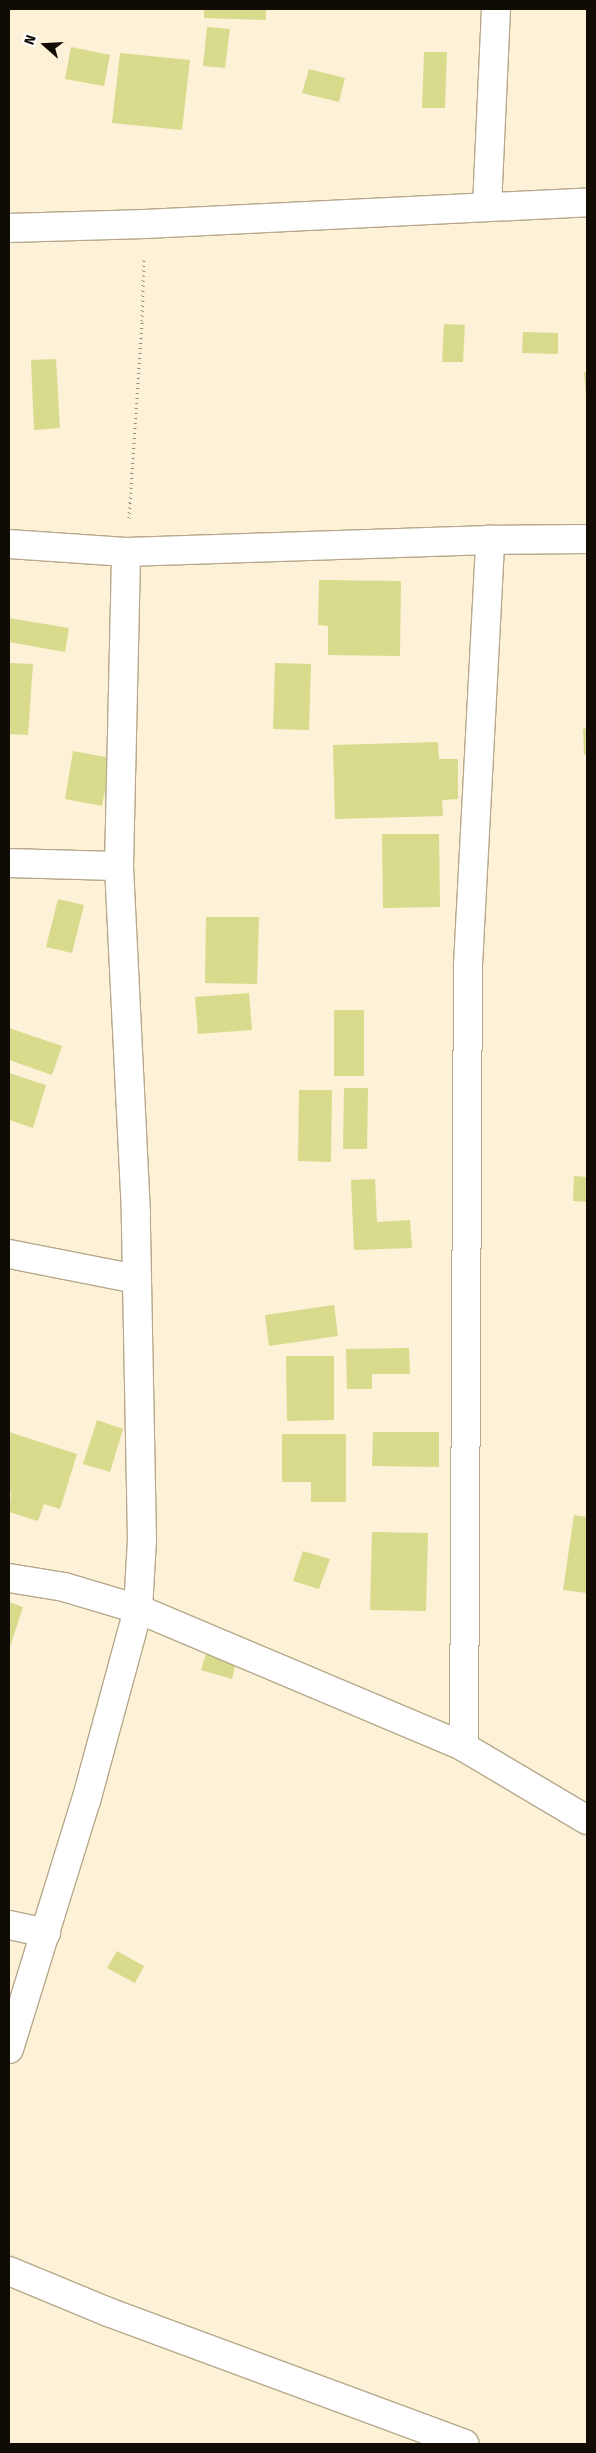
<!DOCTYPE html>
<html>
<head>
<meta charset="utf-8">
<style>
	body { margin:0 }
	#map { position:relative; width:596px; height:2453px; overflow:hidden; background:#fdf1d8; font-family:"Fira Sans",sans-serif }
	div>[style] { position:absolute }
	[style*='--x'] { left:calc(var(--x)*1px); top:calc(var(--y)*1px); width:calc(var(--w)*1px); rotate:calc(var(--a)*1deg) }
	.building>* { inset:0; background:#d8da8c }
	.path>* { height:3px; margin-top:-1.5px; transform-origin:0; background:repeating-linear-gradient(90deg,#958c7a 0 1px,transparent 0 5px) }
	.roads { filter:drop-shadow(1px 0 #b7a88b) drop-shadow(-1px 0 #b7a88b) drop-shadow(0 1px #b7a88b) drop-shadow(0 -1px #b7a88b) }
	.street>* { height:28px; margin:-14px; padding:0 14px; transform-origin:14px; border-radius:14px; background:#fff }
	span { translate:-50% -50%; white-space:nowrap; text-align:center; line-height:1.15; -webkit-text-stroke:5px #fff; paint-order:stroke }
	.frame { position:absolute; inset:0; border:10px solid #100b03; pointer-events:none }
	.north { position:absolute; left:20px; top:20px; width:50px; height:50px; -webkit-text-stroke:4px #fff; paint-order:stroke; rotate:289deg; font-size:14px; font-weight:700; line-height:20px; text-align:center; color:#100b03 }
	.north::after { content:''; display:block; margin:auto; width:18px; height:22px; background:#100b03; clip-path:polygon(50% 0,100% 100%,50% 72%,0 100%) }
</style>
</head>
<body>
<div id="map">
	<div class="building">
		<i style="clip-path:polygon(204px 9px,266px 9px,266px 20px,204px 18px)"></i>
		<i style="clip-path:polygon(207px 27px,230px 29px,225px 68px,203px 66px)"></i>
		<i style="clip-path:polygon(71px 47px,110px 55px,104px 86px,65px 79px)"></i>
		<i style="clip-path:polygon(424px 52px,447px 52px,445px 108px,422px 108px)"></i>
		<i style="clip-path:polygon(120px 53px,190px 60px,182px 130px,112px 123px)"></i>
		<i style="clip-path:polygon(309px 69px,345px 78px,339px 102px,302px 93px)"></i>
		<i style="clip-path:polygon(444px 324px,465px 325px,463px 362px,442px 362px)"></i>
		<i style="clip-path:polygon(523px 332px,558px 333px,558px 354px,522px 353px)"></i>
		<i style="clip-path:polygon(56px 359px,60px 428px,34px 430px,31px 360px)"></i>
		<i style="clip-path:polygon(584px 372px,587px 372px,587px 398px,586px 398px)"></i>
		<i style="clip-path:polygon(319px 580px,401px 581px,400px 656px,328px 655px,328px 626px,318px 625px)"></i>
		<i style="clip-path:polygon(9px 618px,69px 628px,65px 652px,9px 642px)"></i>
		<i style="clip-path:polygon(9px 663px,33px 664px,28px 735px,9px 734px)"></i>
		<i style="clip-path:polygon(275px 663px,311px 664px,309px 730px,273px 729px)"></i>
		<i style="clip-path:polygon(587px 728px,587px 754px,584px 755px,583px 729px)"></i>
		<i style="clip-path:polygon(438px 742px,439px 759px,458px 759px,458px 799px,442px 800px,443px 816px,335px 819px,333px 745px)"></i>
		<i style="clip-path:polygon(73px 751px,111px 758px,102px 806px,65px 799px)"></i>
		<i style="clip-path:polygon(382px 834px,439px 834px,440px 907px,383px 908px)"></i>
		<i style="clip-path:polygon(58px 899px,84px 905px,72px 953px,46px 947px)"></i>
		<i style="clip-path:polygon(206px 917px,259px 917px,257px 984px,205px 983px)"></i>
		<i style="clip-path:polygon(249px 993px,252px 1030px,198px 1034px,195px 997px)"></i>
		<i style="clip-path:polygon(334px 1010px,364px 1010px,364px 1076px,334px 1076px)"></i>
		<i style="clip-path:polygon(9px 1028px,62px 1046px,52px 1075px,9px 1060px)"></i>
		<i style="clip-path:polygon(9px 1073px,46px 1085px,33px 1128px,9px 1120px)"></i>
		<i style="clip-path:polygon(344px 1088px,368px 1088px,367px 1149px,343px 1149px)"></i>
		<i style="clip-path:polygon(299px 1090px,332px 1090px,331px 1162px,298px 1161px)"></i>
		<i style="clip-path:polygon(574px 1176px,587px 1177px,587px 1202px,573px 1201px)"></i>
		<i style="clip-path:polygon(375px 1179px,377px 1222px,410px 1220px,412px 1248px,354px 1250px,351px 1180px)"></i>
		<i style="clip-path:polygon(334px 1305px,338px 1336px,269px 1346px,265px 1315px)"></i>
		<i style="clip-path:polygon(409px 1348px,410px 1374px,372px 1374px,372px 1389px,347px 1389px,346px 1349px)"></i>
		<i style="clip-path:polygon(286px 1356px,334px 1356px,334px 1420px,287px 1421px)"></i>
		<i style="clip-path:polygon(97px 1420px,123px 1429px,110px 1472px,83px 1464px)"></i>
		<i style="clip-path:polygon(9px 1432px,77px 1454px,60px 1509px,44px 1504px,38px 1521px,9px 1512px,11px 1493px,9px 1492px)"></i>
		<i style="clip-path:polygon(373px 1432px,439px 1432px,439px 1467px,372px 1466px)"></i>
		<i style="clip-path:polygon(282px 1434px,346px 1434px,346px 1502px,311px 1502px,311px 1482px,282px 1482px)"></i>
		<i style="clip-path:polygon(574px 1515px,587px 1517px,587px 1593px,563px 1590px)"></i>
		<i style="clip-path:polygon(372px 1532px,428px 1533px,426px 1611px,370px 1610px)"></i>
		<i style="clip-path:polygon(303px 1551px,330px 1559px,319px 1589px,293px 1581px)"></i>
		<i style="clip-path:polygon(9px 1602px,23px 1607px,10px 1647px,9px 1646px)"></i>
		<i style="clip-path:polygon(206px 1654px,236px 1663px,232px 1679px,201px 1670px)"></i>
		<i style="clip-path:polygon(117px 1951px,144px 1966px,135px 1983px,107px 1968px)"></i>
	</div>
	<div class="path">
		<i style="--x:129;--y:518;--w:197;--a:-86.2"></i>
		<i style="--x:142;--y:321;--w:63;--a:-88.2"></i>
	</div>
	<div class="roads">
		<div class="street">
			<i style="--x:487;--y:207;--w:198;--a:-87.4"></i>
			<i style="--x:9;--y:228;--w:136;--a:-1.7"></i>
			<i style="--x:145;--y:224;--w:443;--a:-2.8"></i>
			<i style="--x:9;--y:544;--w:117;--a:3.9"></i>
			<i style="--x:126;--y:552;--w:364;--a:-1.9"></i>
			<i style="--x:490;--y:540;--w:97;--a:-0.6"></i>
			<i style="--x:9;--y:863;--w:110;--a:1.6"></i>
			<i style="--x:9;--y:1254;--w:130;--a:11.1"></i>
			<i style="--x:9;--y:1578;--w:56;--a:9.3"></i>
			<i style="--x:64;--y:1587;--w:77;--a:16.6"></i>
			<i style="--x:138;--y:1609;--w:354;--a:22.9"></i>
			<i style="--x:464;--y:1747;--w:143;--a:30.7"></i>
			<i style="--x:464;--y:1747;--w:782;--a:-89.71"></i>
			<i style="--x:468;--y:965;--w:426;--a:-87"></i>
			<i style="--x:9;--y:1925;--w:38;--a:12"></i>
			<i style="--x:9;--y:2049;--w:260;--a:-72.8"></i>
			<i style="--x:86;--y:1801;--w:199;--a:-74.8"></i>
			<i style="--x:138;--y:1609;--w:69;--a:-86.7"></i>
			<i style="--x:142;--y:1540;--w:326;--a:-91.1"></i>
			<i style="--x:136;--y:1214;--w:348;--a:-92.8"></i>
			<i style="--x:119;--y:866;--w:314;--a:-88.7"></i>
			<i style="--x:9;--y:2271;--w:107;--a:22.5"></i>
			<i style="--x:108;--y:2312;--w:380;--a:20.3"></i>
		</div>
	</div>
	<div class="frame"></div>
	<div class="north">N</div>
</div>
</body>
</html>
